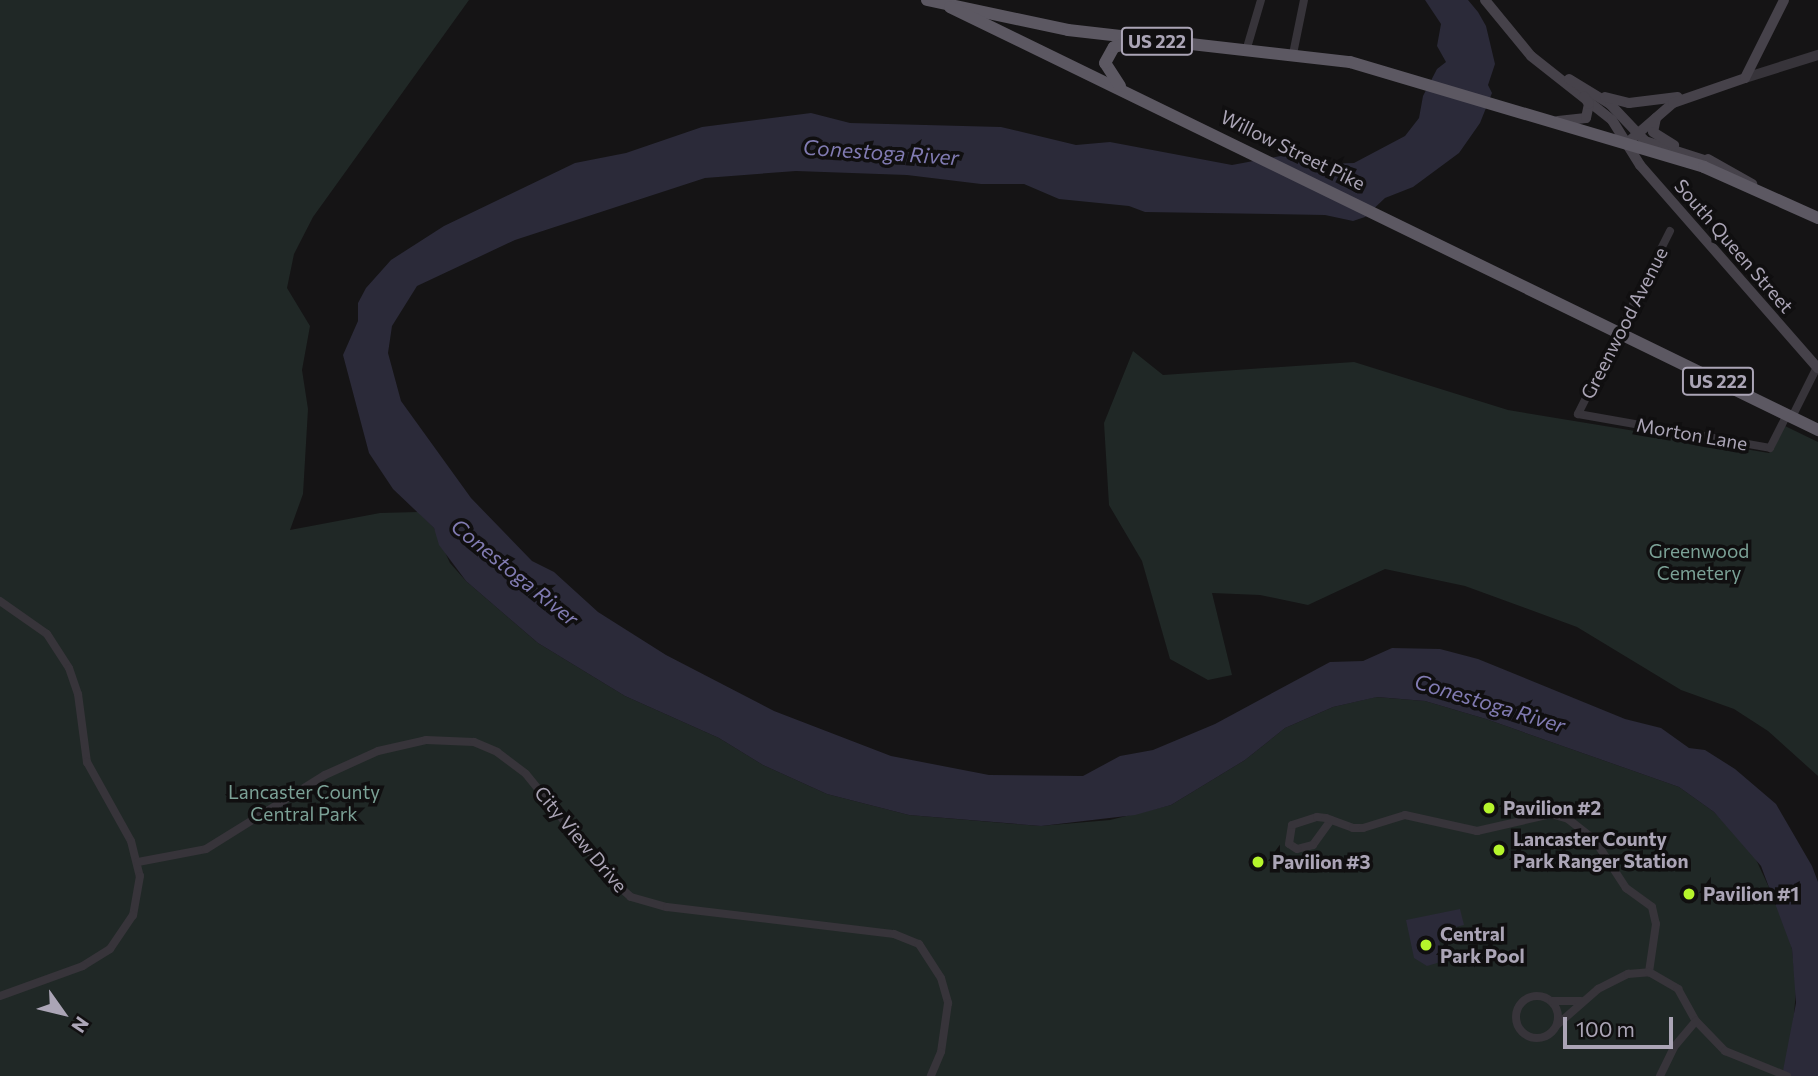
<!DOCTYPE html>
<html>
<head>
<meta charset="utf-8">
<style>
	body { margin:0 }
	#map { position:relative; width:1818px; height:1076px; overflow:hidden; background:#151415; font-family:Commissioner,sans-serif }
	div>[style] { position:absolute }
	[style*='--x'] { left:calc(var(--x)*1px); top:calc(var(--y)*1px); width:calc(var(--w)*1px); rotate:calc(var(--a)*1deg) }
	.green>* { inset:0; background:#202826 }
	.water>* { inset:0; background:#2b2a39 }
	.minor>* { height:8px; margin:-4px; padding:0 4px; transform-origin:4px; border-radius:4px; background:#37343a }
	.minor>.ring { margin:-4px; padding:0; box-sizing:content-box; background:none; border:8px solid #37343a; border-radius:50% }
	.tertiary>* { height:10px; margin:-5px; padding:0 5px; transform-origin:5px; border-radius:5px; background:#37343a }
	.secondary>* { height:10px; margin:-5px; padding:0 5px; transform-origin:5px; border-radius:5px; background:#46424a }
	.trunk>* { height:12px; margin:-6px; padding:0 6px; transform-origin:6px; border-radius:6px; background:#5c5862 }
	.dots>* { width:19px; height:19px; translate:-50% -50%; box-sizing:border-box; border:4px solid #100f10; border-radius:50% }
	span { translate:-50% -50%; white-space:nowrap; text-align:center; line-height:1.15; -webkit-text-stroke:7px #100f10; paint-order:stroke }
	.shield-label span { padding:2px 5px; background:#100f10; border:2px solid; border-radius:5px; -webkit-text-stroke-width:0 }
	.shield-label { font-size:18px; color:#aba5b6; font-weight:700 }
	.street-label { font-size:19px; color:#aba5b6 }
	.park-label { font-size:19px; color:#7ba196 }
	.poi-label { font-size:19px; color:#aba5b6; font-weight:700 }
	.left { translate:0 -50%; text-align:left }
	.water-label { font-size:21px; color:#817bb2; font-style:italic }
	.north { position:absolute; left:28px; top:978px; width:70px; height:70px; -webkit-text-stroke:5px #100f10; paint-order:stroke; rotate:124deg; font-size:19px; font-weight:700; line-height:28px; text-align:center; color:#aba5b6 }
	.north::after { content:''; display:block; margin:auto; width:24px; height:32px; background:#aba5b6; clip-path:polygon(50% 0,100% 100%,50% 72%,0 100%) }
	.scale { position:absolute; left:1563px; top:1017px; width:110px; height:32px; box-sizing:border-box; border:4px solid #aba5b6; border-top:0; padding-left:9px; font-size:21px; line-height:24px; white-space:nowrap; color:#aba5b6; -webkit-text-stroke:5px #100f10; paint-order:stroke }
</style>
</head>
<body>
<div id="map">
	<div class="green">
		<i style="clip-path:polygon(0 0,469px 0,313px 217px,294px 254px,287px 288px,310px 326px,302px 370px,308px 409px,303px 494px,290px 530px,380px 513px,418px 512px,434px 528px,450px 563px,466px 581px,538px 643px,625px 696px,719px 738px,763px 765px,827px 794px,909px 815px,1040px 826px,1110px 820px,1171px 805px,1245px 760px,1285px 728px,1333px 707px,1376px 697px,1425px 701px,1486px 719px,1679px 787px,1714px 812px,1753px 853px,1784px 920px,1792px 949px,1796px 990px,1792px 1039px,1782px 1076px,0 1076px)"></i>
		<i style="clip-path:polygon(1133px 351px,1163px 375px,1354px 362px,1508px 410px,1769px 453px,1785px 426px,1818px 442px,1818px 776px,1768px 731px,1734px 709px,1681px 690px,1577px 627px,1465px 586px,1385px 569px,1308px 605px,1260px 595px,1212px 593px,1232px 675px,1208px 680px,1170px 659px,1142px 561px,1109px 505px,1104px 423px)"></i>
	</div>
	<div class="water">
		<i style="clip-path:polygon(1425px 0,1468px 0,1478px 12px,1486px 26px,1495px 64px,1488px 85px,1492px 93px,1480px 123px,1459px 153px,1413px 187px,1385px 198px,1365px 217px,1353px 221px,1325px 215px,1145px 212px,1129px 206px,1059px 199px,1024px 184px,981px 184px,907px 175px,796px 171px,705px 178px,515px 240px,417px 286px,392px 326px,388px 353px,401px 401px,471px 498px,532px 561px,554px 572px,598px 612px,666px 655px,774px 711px,891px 756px,989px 775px,1083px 776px,1120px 756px,1153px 750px,1215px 724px,1330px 662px,1363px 661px,1392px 648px,1440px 649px,1478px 659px,1625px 719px,1661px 728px,1689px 748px,1705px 750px,1735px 769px,1776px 804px,1812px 866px,1818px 882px,1818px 1076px,1782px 1076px,1796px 1003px,1792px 949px,1761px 866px,1714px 812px,1679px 787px,1486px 719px,1425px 701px,1377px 697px,1333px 707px,1285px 728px,1245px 760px,1171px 805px,1135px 815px,1041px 826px,909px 815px,827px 794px,763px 765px,719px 738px,625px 696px,538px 643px,466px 581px,439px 545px,434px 528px,393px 489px,369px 453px,343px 355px,358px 321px,358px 303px,366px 288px,391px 260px,444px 226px,575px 163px,626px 153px,702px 127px,811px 113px,850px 123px,1001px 127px,1076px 145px,1110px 142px,1232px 165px,1286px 155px,1319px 164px,1354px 163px,1405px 136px,1419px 118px,1423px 96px,1437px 69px,1446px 62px,1437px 46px,1441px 24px)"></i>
		<i style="clip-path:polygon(1460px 909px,1464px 925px,1437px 932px,1444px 961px,1427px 966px,1414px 958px,1406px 920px)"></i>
	</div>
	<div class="minor">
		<i style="--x:1246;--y:51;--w:53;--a:-73.6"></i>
		<i style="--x:1293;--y:54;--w:55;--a:-78.5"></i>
		<i style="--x:1670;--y:231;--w:205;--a:116.7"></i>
		<i style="--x:1578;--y:414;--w:195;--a:10"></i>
		<i style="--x:1770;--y:448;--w:37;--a:-63"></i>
		<i style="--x:1792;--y:417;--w:58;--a:-63.4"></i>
		<i style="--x:0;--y:601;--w:57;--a:35.1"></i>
		<i style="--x:47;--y:634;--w:40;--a:57.1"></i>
		<i style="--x:69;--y:668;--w:28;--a:71"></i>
		<i style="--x:78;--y:694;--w:69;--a:82.5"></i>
		<i style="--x:87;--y:762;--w:90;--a:60.9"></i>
		<i style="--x:131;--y:841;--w:36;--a:76"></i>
		<i style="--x:140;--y:876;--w:40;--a:100"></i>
		<i style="--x:133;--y:915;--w:41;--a:124.1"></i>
		<i style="--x:110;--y:949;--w:32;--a:148"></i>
		<i style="--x:83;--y:966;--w:88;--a:160.1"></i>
		<i style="--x:1331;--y:820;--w:31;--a:126"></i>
		<i style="--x:1313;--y:845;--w:16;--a:166"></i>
		<i style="--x:1297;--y:849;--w:9;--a:-148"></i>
		<i style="--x:1289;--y:844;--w:19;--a:-81"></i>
		<i style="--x:1292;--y:825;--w:26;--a:-18"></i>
		<i style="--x:1317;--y:817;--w:9;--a:6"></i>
		<i style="--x:1326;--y:818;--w:29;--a:20"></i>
		<i style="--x:1353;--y:828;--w:10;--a:0"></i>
		<i style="--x:1363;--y:828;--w:44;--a:-17.2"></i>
		<i style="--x:1405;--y:815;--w:74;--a:12.5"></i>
		<i style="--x:1477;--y:831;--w:76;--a:-12.9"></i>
		<i style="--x:1551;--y:814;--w:18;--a:16"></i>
		<i style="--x:1568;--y:819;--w:33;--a:38"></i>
		<i style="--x:1594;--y:839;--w:59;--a:56.9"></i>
		<i style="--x:1626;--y:888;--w:32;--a:36"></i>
		<i style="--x:1652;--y:907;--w:17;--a:77"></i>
		<i style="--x:1656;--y:924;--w:49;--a:98.3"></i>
		<i style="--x:138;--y:862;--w:69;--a:-10.8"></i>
		<i style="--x:206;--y:849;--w:140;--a:-31.9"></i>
		<i style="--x:325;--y:775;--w:58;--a:-24.4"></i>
		<i style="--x:378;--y:751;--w:49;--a:-12.9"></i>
		<i style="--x:426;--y:740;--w:48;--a:2.4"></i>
		<i style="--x:474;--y:742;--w:25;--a:23"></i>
		<i style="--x:497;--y:752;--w:36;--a:37"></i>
		<i style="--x:526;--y:774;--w:136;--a:50.9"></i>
		<i style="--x:612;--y:880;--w:25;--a:42"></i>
		<i style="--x:631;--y:897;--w:37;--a:16"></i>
		<i style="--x:667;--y:907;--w:229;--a:6.8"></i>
		<i style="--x:894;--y:934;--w:27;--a:22"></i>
		<i style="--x:919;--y:944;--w:40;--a:57.1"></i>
		<i style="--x:941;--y:978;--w:26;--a:74"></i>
		<i style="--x:948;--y:1003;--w:49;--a:98.1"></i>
		<i style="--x:941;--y:1052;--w:26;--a:113"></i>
		<i class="ring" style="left:1516px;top:996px;width:34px;height:34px"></i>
		<i style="--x:1552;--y:1001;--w:29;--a:0"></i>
		<i style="--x:1557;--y:1025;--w:55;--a:-41.3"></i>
		<i style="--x:1598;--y:989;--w:34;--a:-27"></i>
		<i style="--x:1628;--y:974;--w:21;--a:-5"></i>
		<i style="--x:1649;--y:972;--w:34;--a:30"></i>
		<i style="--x:1678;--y:989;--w:37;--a:61"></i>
		<i style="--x:1696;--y:1021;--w:42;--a:46"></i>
		<i style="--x:1725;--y:1051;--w:67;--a:22"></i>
		<i style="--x:1660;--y:1076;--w:32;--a:-64"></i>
		<i style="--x:1674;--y:1047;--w:34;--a:-50"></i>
	</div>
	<div class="tertiary">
		<i style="--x:1745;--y:78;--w:77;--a:-17.5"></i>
	</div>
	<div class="secondary">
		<i style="--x:1485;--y:0;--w:72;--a:50.6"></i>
		<i style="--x:1531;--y:56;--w:103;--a:38.3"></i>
		<i style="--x:1612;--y:120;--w:53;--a:58.1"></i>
		<i style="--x:1640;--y:165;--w:270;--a:48.8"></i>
		<i style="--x:1569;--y:79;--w:48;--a:31.4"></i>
		<i style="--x:1610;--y:104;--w:51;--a:46.6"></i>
		<i style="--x:1645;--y:141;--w:72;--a:17.7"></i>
		<i style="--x:1605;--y:97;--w:25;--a:14"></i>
		<i style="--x:1629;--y:103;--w:49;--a:-7"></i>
		<i style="--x:1656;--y:118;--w:14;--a:102"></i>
		<i style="--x:1653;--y:132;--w:25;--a:32"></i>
		<i style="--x:1558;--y:121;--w:28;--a:-6"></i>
		<i style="--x:1586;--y:118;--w:14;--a:-78"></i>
		<i style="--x:1589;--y:104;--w:9;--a:-122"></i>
		<i style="--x:1627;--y:143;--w:61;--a:-41"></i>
		<i style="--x:1673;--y:103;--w:76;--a:-19.1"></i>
		<i style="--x:1745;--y:78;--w:87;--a:-63.4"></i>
		<i style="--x:1708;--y:159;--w:51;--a:29.6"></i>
	</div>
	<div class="trunk">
		<i style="--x:927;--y:0;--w:144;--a:12"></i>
		<i style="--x:1068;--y:30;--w:284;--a:6.5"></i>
		<i style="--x:1350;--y:62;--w:369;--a:16.5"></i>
		<i style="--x:1704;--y:167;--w:125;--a:24.1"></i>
		<i style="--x:950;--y:7;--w:966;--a:25.98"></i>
		<i style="--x:1120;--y:86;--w:27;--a:-123"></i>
		<i style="--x:1105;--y:63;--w:18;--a:-61"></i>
		<i style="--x:1114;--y:47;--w:17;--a:-13"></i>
	</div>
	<div class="dots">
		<i style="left:1489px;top:808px;background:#b6f52c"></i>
		<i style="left:1499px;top:850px;background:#b6f52c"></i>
		<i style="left:1258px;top:862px;background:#b6f52c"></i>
		<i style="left:1689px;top:894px;background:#b6f52c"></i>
		<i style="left:1426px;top:945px;background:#b6f52c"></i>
	</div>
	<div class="shield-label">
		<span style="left:1157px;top:41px">US 222</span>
		<span style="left:1718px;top:381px">US 222</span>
	</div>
	<div class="street-label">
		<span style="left:1293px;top:150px;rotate:26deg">Willow Street Pike</span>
		<span style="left:1734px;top:246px;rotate:49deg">South Queen Street</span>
		<span style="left:1624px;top:323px;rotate:-63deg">Greenwood Avenue</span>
		<span style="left:1692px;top:434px;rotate:10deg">Morton Lane</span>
		<span style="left:581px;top:839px;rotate:50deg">City View Drive</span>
	</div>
	<div class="park-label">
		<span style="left:1699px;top:562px">Greenwood<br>Cemetery</span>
		<span style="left:304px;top:803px">Lancaster County<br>Central Park</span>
	</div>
	<div class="poi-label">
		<span class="left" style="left:1503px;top:808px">Pavilion #2</span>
		<span class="left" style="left:1513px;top:850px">Lancaster County<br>Park Ranger Station</span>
		<span class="left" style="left:1272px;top:862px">Pavilion #3</span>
		<span class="left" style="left:1703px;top:894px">Pavilion #1</span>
		<span class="left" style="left:1440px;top:945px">Central<br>Park Pool</span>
	</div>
	<div class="water-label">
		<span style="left:881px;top:152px;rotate:4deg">Conestoga River</span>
		<span style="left:515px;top:572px;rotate:39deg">Conestoga River</span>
		<span style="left:1490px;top:703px;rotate:17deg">Conestoga River</span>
	</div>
	<div class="north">N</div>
	<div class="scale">100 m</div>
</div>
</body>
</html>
